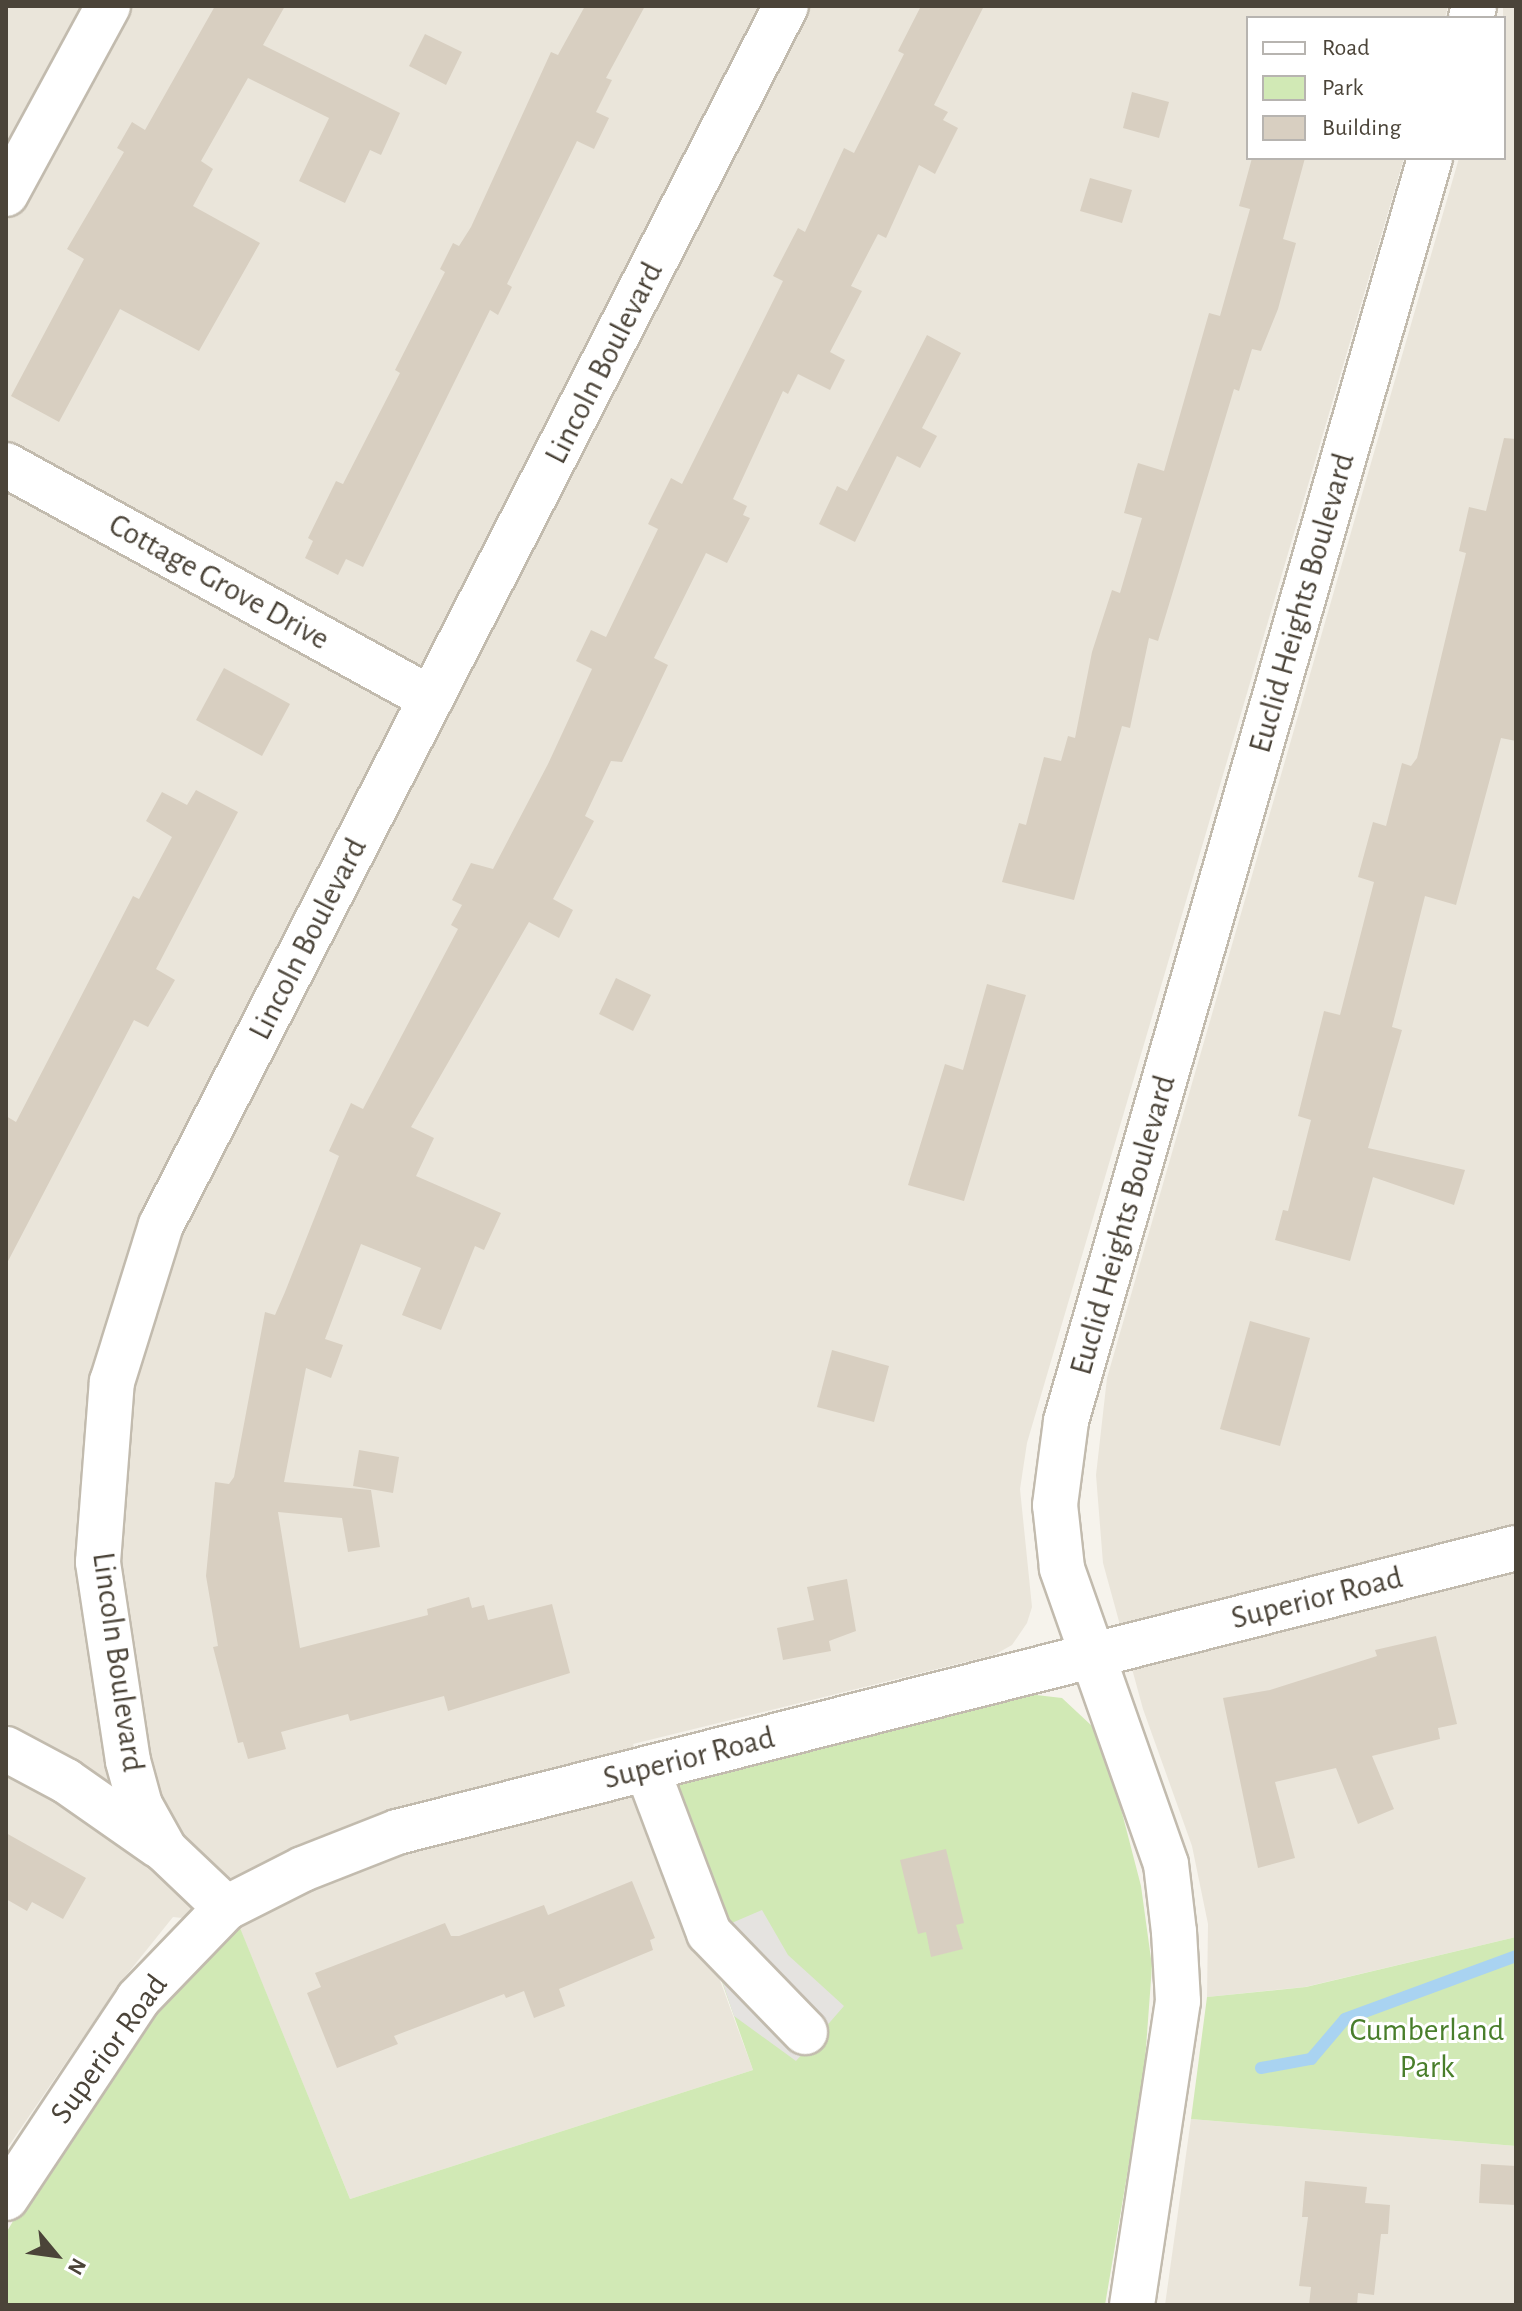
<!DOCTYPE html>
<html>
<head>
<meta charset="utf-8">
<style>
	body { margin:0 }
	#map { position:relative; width:1522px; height:2311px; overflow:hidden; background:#f6f3ec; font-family:"Alegreya Sans",sans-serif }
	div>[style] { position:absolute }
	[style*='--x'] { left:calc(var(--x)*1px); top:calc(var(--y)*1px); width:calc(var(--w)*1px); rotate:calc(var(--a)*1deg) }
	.residential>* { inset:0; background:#eae5da }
	.green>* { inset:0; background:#d1e9b5 }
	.parking>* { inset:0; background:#e5e3e0 }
	.stream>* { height:12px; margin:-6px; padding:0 6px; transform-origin:6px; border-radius:6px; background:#a9d3f1 }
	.building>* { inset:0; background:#d8cfc1 }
	.roads { filter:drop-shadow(2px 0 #c2bbae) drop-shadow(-2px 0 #c2bbae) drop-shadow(0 2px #c2bbae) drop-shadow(0 -2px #c2bbae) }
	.minor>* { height:44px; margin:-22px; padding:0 22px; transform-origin:22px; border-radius:22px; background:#fff }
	span { translate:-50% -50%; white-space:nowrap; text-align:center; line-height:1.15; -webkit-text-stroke:6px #fff; paint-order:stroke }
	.street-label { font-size:32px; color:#4b4439 }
	.park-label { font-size:32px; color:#497e2b }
	.frame { position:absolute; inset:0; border:8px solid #4b4439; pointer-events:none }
	.legend { position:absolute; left:1246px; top:16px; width:260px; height:144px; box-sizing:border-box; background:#fff; border:2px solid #b7b4b0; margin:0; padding:10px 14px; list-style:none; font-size:24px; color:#4b4439 }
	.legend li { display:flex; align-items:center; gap:16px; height:40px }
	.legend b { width:40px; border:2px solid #b7b4b0 }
	.north { position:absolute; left:16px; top:2215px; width:80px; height:80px; -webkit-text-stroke:6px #fff; paint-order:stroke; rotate:119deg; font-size:22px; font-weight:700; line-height:32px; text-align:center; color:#4b4439 }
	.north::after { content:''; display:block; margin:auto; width:28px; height:36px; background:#4b4439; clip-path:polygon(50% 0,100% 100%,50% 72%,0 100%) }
</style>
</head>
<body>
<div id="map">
	<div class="residential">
		<i style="clip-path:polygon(6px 6px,1448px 6px,1445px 18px,1248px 18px,1248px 158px,1404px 158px,1027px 1443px,1020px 1489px,1032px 1607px,1027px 1623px,1012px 1645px,994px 1655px,633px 1744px,753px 2070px,350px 2199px,238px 1924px,173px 1917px,120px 1983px,6px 2150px)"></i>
		<i style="clip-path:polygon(1503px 6px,1516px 6px,1516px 1937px,1305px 1987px,1207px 1997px,1208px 1924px,1192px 1846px,1143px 1709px,1103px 1563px,1096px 1475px,1107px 1378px,1459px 158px,1504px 158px)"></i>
		<i style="clip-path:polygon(1191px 2119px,1516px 2146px,1516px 2305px,1165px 2305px)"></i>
	</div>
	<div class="green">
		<i style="clip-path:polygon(1019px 1693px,1062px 1698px,1092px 1726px,1113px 1778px,1141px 1886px,1152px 1966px,1144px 2075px,1105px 2305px,6px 2305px,6px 2233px,52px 2156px,156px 2004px,238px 1923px,350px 2199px,753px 2070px,653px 1786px)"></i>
		<i style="clip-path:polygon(1516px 1937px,1516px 2146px,1191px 2119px,1207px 1997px,1306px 1987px)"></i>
	</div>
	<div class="parking">
		<i style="clip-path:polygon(762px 1910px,788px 1955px,844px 2006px,796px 2061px,734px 2016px,706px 1934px)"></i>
	</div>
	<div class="stream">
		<i style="--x:1261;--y:2068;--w:51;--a:-10.2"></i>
		<i style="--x:1311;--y:2059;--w:52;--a:-49.6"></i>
		<i style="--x:1345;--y:2019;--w:182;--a:-20.2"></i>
	</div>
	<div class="building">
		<i style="clip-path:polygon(215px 6px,285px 6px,263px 45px,400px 113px,381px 155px,370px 150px,345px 203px,299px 181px,329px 118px,248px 78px,201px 161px,213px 169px,193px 206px,260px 243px,199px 351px,120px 309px,59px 422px,11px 396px,84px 259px,67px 249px,124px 152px,117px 148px,132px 122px,145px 130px)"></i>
		<i style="clip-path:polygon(585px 6px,645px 6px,606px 78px,612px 80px,596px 112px,609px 118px,594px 149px,577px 141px,507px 284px,512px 287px,498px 315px,490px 310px,363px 567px,346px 559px,338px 575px,305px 558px,313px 541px,308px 538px,336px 481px,343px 484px,400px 373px,395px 370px,445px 272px,440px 269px,453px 243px,459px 246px,471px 227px,551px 52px,558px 55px)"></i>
		<i style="clip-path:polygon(921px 6px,984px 6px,934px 105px,948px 112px,943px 120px,958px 128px,935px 174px,919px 165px,886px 238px,878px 234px,851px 286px,862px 291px,830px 352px,845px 360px,830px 390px,798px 374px,788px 394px,783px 391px,733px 499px,747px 506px,743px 515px,750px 518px,727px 563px,706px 553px,654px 658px,668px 665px,622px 762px,611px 761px,585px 816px,594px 821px,553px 899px,573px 910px,559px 938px,529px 922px,411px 1127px,434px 1138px,416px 1176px,501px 1213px,484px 1250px,475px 1246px,441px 1330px,402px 1315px,421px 1268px,361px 1244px,325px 1339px,343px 1345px,331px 1378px,306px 1368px,284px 1482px,371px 1490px,380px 1547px,348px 1552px,342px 1518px,278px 1512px,300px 1648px,428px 1615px,427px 1609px,469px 1597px,472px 1608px,484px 1605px,488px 1620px,552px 1604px,570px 1673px,448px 1711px,444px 1696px,350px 1721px,348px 1714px,281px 1732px,286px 1749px,248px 1759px,243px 1742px,238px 1743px,213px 1647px,218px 1646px,206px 1576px,215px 1482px,229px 1484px,234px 1477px,265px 1312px,275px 1315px,285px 1292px,339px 1156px,329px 1151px,351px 1103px,363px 1109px,458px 929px,451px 925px,462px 905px,452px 900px,471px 863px,493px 869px,548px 764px,592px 669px,576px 661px,591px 630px,606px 637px,658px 529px,648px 524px,671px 478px,682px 484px,783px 281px,773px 276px,798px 228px,805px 232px,844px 148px,854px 153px,904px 54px,898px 51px)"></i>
		<i style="clip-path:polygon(425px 34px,462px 52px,446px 85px,409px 66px)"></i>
		<i style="clip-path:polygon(1132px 92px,1169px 102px,1159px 138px,1123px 128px)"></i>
		<i style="clip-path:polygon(1252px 158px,1305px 158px,1283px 239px,1296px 243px,1278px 309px,1261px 351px,1252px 349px,1239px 391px,1234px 389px,1158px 641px,1149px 638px,1130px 728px,1122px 726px,1074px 900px,1002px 882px,1019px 823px,1026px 825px,1044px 757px,1061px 761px,1068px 736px,1075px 738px,1092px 652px,1112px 590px,1120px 593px,1142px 518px,1124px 513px,1136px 469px,1138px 463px,1164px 471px,1209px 313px,1220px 316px,1250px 209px,1239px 206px)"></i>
		<i style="clip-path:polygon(1090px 178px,1132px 190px,1122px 223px,1080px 211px)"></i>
		<i style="clip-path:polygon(927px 335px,961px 353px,922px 428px,937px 436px,920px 468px,897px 456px,855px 542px,819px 524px,837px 486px,847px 491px)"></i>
		<i style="clip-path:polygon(1504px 438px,1516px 439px,1516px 741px,1501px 738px,1456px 905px,1425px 896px,1392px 1027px,1402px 1030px,1368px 1148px,1465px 1170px,1454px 1205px,1373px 1177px,1350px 1261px,1275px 1240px,1283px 1210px,1288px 1211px,1311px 1120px,1298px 1116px,1324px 1011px,1340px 1015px,1374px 882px,1358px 877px,1373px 822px,1386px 826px,1402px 763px,1411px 766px,1417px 758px,1466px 553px,1459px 551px,1469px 507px,1486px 511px)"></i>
		<i style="clip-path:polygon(224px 668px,290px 704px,262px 756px,196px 720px)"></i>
		<i style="clip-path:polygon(196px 790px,238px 812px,156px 969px,175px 980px,148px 1027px,134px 1020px,6px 1265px,6px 1116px,16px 1122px,133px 896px,139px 899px,172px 837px,146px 821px,162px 792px,187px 805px)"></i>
		<i style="clip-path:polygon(616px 978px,651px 995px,633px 1031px,599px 1014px)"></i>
		<i style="clip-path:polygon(987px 984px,1026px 995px,964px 1201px,908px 1185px,945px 1064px,963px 1070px)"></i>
		<i style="clip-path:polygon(1250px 1321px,1310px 1338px,1280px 1446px,1220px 1429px)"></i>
		<i style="clip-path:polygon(832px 1350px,889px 1366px,874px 1422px,817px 1407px)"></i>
		<i style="clip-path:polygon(359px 1450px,399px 1457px,393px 1493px,353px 1486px)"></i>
		<i style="clip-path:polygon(847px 1579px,856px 1631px,829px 1641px,831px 1651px,783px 1660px,777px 1628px,814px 1620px,807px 1587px)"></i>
		<i style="clip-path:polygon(1436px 1636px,1457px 1724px,1438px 1728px,1440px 1739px,1372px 1756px,1394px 1809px,1358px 1824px,1336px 1768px,1275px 1782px,1295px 1858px,1258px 1868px,1223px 1698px,1270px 1690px,1377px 1656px,1375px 1650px)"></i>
		<i style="clip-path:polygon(6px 1833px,86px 1878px,63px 1919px,32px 1902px,27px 1911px,6px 1899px)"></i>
		<i style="clip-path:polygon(946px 1849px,964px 1923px,956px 1925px,963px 1949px,931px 1957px,926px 1932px,918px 1934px,900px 1860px)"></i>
		<i style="clip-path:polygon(632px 1881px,655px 1938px,650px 1940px,653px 1950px,559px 1989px,565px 2006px,534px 2018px,524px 1991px,506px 1998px,504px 1994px,394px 2036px,398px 2044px,337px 2068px,307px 1993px,321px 1987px,315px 1973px,445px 1923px,451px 1936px,459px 1936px,544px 1905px,548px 1915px)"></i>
		<i style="clip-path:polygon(1481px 2164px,1516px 2166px,1516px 2205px,1479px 2203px)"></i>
		<i style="clip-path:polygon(1305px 2181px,1367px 2187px,1365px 2203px,1390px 2205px,1388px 2234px,1381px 2234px,1374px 2295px,1358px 2293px,1357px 2305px,1309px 2305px,1311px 2287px,1299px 2286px,1308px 2217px,1302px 2217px)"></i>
	</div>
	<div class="roads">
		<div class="minor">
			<i style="--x:1471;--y:18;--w:12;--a:-76"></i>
			<i style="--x:6;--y:194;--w:214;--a:-61.5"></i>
			<i style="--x:6;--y:465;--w:485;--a:28.8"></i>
			<i style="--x:6;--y:1749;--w:68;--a:28.1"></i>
			<i style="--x:66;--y:1781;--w:113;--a:35"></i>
			<i style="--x:647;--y:1769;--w:175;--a:69.3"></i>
			<i style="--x:709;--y:1933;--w:138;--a:45.9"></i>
			<i style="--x:226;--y:1908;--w:84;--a:-136.4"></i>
			<i style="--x:165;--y:1850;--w:51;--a:-119.1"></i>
			<i style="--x:140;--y:1805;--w:46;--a:-105.3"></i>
			<i style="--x:128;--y:1761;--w:201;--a:-98.6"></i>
			<i style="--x:98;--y:1562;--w:181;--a:-85.6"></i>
			<i style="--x:112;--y:1382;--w:164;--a:-72.7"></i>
			<i style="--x:161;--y:1225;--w:1370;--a:-62.86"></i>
			<i style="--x:6;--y:2198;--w:239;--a:-56.4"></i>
			<i style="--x:138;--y:1999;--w:127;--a:-46"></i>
			<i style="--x:226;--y:1908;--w:86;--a:-26.9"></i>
			<i style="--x:303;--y:1869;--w:101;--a:-21.5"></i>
			<i style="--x:397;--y:1832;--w:1154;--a:-14.24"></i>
			<i style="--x:1132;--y:2305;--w:307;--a:-81.4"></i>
			<i style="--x:1178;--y:2001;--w:69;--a:-93.3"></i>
			<i style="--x:1174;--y:1932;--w:68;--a:-96.7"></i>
			<i style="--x:1166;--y:1864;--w:314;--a:-109.4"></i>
			<i style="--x:1062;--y:1568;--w:63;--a:-96.3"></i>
			<i style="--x:1055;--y:1505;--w:85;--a:-82.5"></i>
			<i style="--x:1066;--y:1421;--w:1314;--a:-73.92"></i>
		</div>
	</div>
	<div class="street-label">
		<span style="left:604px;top:363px;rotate:-63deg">Lincoln Boulevard</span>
		<span style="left:219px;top:582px;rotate:29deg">Cottage Grove Drive</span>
		<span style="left:1302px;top:603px;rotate:-74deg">Euclid Heights Boulevard</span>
		<span style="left:308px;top:939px;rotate:-63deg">Lincoln Boulevard</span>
		<span style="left:1123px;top:1225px;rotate:-74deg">Euclid Heights Boulevard</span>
		<span style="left:1317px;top:1598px;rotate:-14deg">Superior Road</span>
		<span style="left:118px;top:1662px;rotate:82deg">Lincoln Boulevard</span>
		<span style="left:689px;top:1758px;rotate:-14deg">Superior Road</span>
		<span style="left:109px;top:2049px;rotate:-54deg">Superior Road</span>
	</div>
	<div class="park-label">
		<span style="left:1427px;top:2049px">Cumberland<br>Park</span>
	</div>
	<div class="frame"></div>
	<ul class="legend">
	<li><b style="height:10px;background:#fff"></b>Road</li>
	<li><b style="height:22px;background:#d1e9b5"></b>Park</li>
	<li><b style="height:22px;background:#d8cfc1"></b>Building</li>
	</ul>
	<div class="north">N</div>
</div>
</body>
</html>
